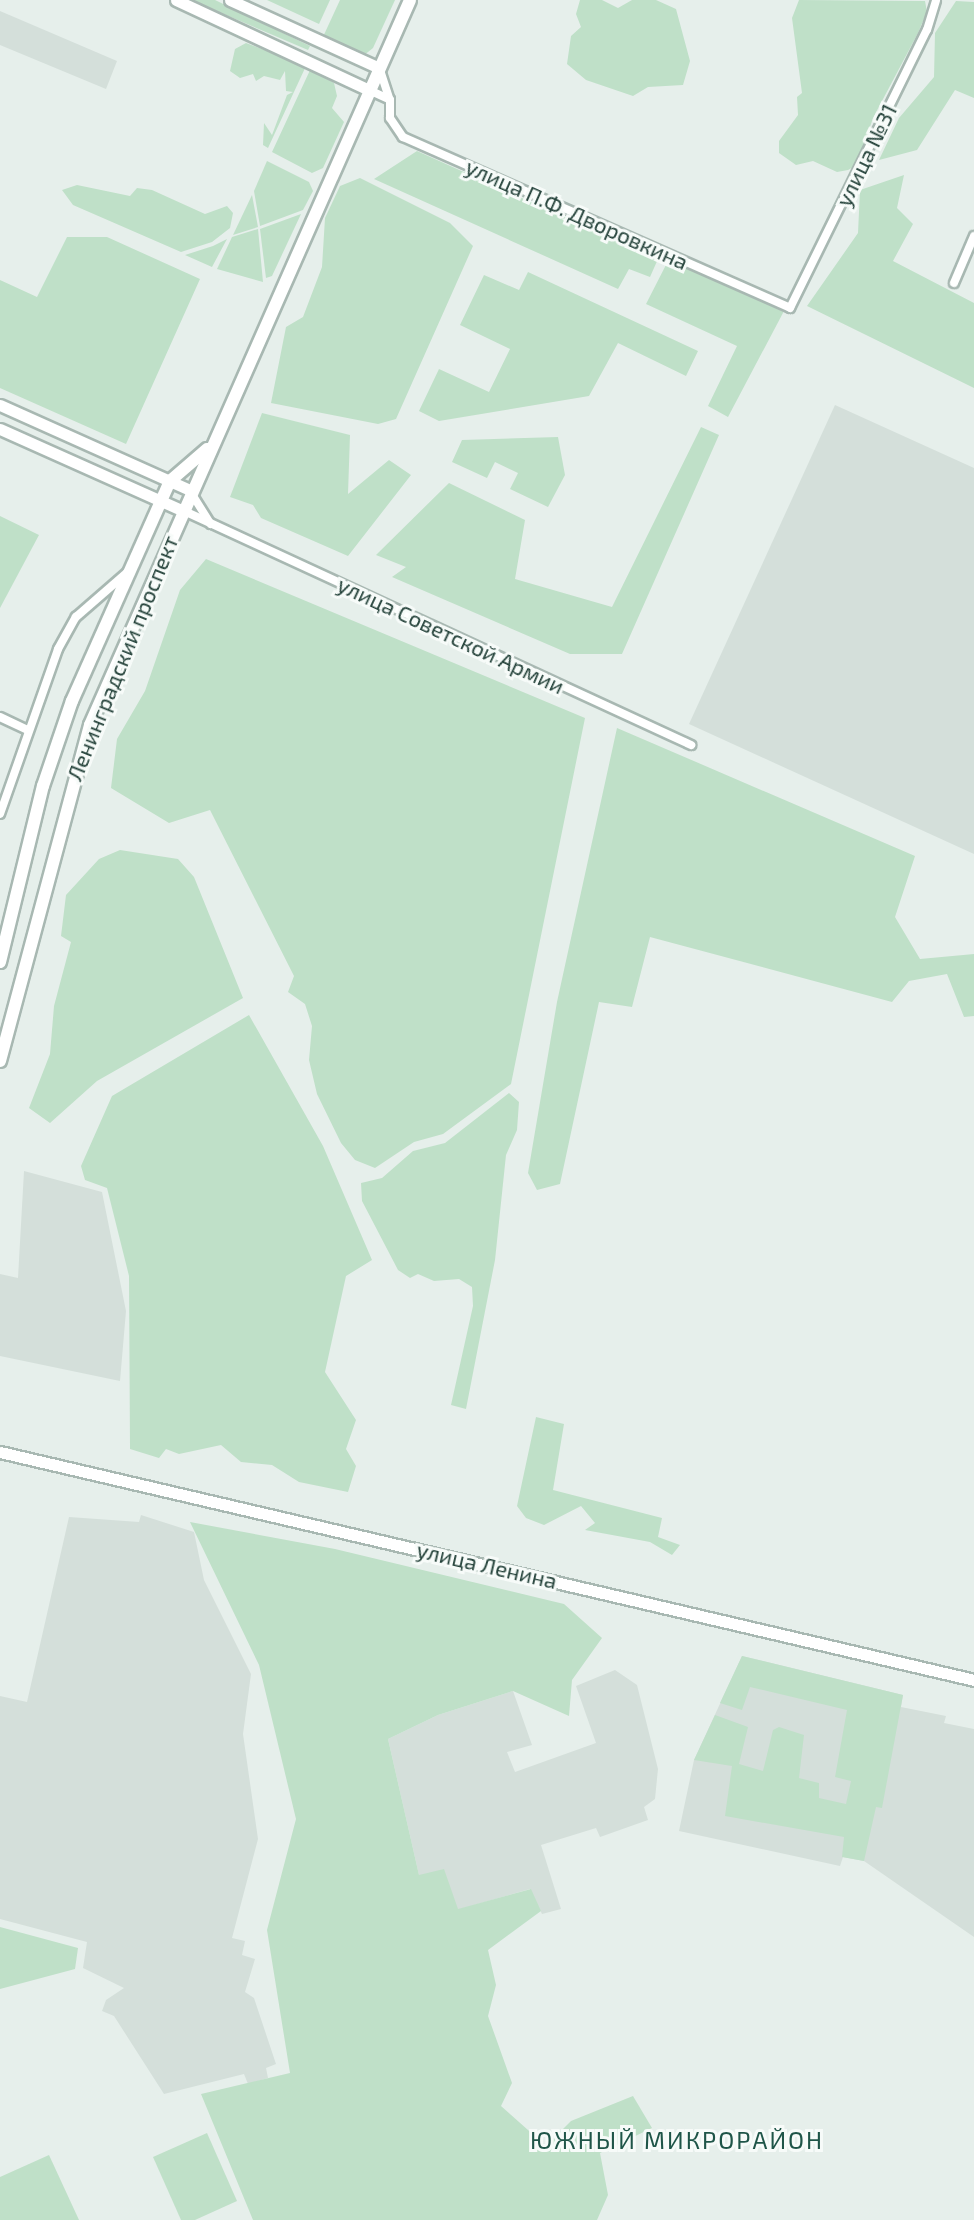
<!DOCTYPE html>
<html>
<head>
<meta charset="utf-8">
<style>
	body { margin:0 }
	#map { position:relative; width:974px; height:2220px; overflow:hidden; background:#e6efeb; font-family:"Exo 2",sans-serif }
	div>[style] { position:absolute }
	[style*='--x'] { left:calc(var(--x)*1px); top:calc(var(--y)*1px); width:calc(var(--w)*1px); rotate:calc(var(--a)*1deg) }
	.built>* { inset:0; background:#d4dfda }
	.green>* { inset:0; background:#bfe0c8 }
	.roads { filter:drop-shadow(2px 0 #a8b8b2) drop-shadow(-2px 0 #a8b8b2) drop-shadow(0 2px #a8b8b2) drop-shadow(0 -2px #a8b8b2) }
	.minor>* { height:8px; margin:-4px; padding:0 4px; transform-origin:4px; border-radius:4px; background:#fff }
	.tertiary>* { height:11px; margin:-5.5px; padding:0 5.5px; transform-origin:5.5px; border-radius:5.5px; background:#fff }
	.secondary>* { height:12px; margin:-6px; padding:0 6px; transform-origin:6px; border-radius:6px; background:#fff }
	span { translate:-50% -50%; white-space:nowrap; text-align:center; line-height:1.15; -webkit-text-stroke:6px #f7fbf9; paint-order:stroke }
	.street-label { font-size:22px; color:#24423a }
	.neighbourhood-label { font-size:24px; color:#1f5548; letter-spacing:2px }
</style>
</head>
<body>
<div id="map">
	<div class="built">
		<i style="clip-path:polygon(0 11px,117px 61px,106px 89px,0 45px)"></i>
		<i style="clip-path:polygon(835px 405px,974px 468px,974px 854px,689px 724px)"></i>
		<i style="clip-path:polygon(24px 1171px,102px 1192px,126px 1311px,120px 1381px,0 1356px,0 1274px,18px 1278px)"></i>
		<i style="clip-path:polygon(141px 1515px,194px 1532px,204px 1580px,251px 1674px,243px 1734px,258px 1839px,232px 1938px,245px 1941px,242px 1955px,255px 1959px,245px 1992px,254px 1998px,276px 2064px,266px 2068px,268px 2078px,248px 2084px,244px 2074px,164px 2094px,114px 2016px,102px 2011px,106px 2000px,124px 1988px,83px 1968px,87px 1942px,0 1919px,0 1696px,27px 1702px,69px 1517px,139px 1522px)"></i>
		<i style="clip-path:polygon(742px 1656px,903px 1695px,901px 1707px,946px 1716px,944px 1723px,974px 1729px,974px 1937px,864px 1861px,843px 1857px,840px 1866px,679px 1831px,694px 1760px)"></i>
		<i style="clip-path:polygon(615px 1670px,637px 1685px,658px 1769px,655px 1799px,644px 1807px,648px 1820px,600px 1837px,596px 1828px,541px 1845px,561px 1909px,542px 1914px,530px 1889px,457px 1910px,419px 1875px,388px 1739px,438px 1715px,513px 1691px,532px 1745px,507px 1752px,515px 1772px,596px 1743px,576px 1686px)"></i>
	</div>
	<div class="green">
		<i style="clip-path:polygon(191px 0,215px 0,310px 46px,308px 50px)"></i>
		<i style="clip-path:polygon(267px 0,330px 0,319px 24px)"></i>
		<i style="clip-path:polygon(340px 0,395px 0,373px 48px,363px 56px,322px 39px)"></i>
		<i style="clip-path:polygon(580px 0,602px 0,618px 8px,632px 0,656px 0,676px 9px,690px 61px,683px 85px,648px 87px,633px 96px,586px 80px,567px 64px,571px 36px,581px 27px,576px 14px)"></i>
		<i style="clip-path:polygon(799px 0,925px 1px,927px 12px,918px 33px,873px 118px,857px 165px,848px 170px,837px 172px,813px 161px,796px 165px,779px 153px,779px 141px,798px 115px,797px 97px,802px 93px,792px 18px)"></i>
		<i style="clip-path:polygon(956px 1px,974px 2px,974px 98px,955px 90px,917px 150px,879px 160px,899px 118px,934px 77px,935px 33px)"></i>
		<i style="clip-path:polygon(246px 43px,306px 66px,268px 148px,263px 145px,264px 123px,272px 135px,287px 95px,293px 92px,286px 91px,285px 71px,280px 80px,264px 76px,256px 81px,253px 74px,240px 78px,230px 71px,235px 49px)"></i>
		<i style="clip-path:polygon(311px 68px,334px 83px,337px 96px,332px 108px,344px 122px,323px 168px,312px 173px,272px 152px)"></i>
		<i style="clip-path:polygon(417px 151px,658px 259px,650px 277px,629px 269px,618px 289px,374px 179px)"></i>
		<i style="clip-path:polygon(267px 161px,309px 182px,313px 191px,303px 210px,260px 226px,254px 191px)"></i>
		<i style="clip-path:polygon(904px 175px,897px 208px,913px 224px,893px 261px,974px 303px,974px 388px,807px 306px,858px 233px,860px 190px)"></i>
		<i style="clip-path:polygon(360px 178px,450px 223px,473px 246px,396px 419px,378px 424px,271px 403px,286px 327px,303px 317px,322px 267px,325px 218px,340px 186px)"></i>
		<i style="clip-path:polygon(77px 185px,130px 196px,137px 188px,152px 190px,205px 214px,227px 206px,233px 213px,230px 228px,212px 242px,181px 252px,73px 205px,62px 190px)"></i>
		<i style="clip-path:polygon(252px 195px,258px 227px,233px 235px)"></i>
		<i style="clip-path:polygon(301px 214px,272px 276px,266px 278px,260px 229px)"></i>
		<i style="clip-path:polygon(258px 229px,263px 282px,217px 269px,232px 237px)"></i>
		<i style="clip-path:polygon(67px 237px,107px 237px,200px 279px,126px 444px,0 388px,0 280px,37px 297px)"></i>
		<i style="clip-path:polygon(227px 239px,212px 267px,185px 255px,213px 246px)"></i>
		<i style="clip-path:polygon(669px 259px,784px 311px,728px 417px,708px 406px,737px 346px,646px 304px)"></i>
		<i style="clip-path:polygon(528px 272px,698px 351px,686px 376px,618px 343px,589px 396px,439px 421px,419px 411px,439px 369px,489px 392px,510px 349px,460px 325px,484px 275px,519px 290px)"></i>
		<i style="clip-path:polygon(262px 413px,350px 435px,348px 494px,389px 460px,411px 475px,348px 556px,261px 518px,253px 505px,230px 497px)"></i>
		<i style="clip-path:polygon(701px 427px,719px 435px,622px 654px,570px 654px,392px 577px,406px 567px,376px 555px,449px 483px,525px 520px,515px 579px,612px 607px)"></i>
		<i style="clip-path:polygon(558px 437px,565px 475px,548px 507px,510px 489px,518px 473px,495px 462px,487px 478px,452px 462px,462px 440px)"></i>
		<i style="clip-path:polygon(0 516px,39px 535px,0 608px)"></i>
		<i style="clip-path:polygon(206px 559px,585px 718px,511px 1084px,443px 1134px,414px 1142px,375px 1168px,355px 1160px,341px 1143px,317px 1094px,309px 1060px,312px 1026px,305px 1004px,288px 992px,294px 976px,210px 810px,169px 823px,111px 788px,117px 739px,145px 691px,180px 590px)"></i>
		<i style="clip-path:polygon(617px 728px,915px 856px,895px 917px,920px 959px,974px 954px,974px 1016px,964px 1017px,947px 974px,909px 981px,892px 1002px,650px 937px,632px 1007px,599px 1002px,560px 1184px,537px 1190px,528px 1173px,557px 1002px)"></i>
		<i style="clip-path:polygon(120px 850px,178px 859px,194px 877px,243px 998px,97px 1081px,50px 1123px,29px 1108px,50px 1054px,54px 1006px,71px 942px,61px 936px,66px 895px,99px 859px)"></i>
		<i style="clip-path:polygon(249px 1015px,323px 1146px,372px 1260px,346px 1276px,325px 1372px,356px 1420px,346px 1449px,356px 1466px,348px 1492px,299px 1482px,272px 1465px,241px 1462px,221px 1445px,179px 1454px,166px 1449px,159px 1458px,130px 1449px,129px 1276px,107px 1188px,85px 1180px,81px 1166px,112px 1096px)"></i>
		<i style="clip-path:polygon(509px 1093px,519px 1102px,517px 1130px,506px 1155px,495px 1260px,466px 1409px,451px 1405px,473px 1306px,472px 1287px,459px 1279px,434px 1281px,418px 1274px,410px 1278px,398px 1270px,362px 1201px,361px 1183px,382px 1178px,413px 1151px,445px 1143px)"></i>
		<i style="clip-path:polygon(536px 1417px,564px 1424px,553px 1490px,662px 1518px,658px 1537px,680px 1545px,672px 1555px,650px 1542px,585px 1530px,595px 1523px,581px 1506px,544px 1525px,526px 1518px,517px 1506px)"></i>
		<i style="clip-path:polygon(190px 1522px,335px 1549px,564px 1604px,602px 1638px,572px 1680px,569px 1716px,513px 1691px,438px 1715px,388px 1739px,419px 1875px,444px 1869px,458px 1909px,531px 1889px,541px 1911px,488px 1950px,496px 1985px,488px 2016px,512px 2083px,501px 2106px,546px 2146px,571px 2121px,633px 2096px,652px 2128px,600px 2153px,608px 2195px,597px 2220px,253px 2220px,201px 2094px,290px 2073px,267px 1930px,296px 1819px,259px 1665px)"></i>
		<i style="clip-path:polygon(742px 1656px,903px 1695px,882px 1808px,876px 1807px,864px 1861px,842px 1857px,844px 1837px,725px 1816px,732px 1766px,694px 1760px,715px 1715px,748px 1727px,739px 1764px,763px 1771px,773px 1730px,779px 1727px,804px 1735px,799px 1778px,819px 1783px,819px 1798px,846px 1804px,851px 1781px,835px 1777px,847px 1710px,750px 1687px,742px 1710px,720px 1703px)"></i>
		<i style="clip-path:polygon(0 1927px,78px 1948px,75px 1969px,0 1989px)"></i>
		<i style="clip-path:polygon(207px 2133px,237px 2201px,195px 2220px,181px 2220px,153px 2157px)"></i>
		<i style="clip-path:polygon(49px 2155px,79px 2220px,0 2220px,0 2177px)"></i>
	</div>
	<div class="roads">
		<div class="minor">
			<i style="--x:380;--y:70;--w:32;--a:72"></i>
			<i style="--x:390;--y:100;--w:18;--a:90"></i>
			<i style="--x:390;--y:118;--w:23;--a:56"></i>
			<i style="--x:403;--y:137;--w:423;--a:23.8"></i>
			<i style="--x:790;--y:308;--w:310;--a:-63.8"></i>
			<i style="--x:927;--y:30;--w:31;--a:-73"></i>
			<i style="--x:369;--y:90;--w:23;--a:25"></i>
			<i style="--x:954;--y:283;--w:51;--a:-66.9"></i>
			<i style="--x:190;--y:491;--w:39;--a:58"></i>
			<i style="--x:182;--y:510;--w:561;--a:24.78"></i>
			<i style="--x:0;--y:717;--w:29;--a:25"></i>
			<i style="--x:0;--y:814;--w:175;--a:-70.6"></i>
			<i style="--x:58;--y:649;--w:37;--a:-61"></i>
			<i style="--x:76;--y:617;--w:72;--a:-41"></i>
		</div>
		<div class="tertiary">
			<i style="--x:176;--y:0;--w:213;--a:25"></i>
			<i style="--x:230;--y:0;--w:164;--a:24.5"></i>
			<i style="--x:0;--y:405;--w:208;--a:24.1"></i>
			<i style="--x:0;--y:429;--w:198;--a:24.1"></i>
			<i style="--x:0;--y:1452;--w:1000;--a:13.17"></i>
		</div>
		<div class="secondary">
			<i style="--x:0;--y:962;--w:181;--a:-76.3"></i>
			<i style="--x:43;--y:786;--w:90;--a:-71.2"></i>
			<i style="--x:72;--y:701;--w:241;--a:-66"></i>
			<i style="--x:170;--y:481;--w:49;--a:-40.9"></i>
			<i style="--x:0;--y:1061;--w:348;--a:-75"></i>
			<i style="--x:90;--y:725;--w:792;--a:-66.18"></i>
		</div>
	</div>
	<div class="street-label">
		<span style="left:866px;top:155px;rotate:-64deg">улица №31</span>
		<span style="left:577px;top:214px;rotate:24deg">улица П.Ф. Дворовкина</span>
		<span style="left:451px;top:635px;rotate:25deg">улица Советской Армии</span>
		<span style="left:122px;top:658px;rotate:-68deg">Ленинградский проспект</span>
		<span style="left:487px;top:1565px;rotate:13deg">улица Ленина</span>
	</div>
	<div class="neighbourhood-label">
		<span style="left:677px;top:2140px">ЮЖНЫЙ МИКРОРАЙОН</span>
	</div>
</div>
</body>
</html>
